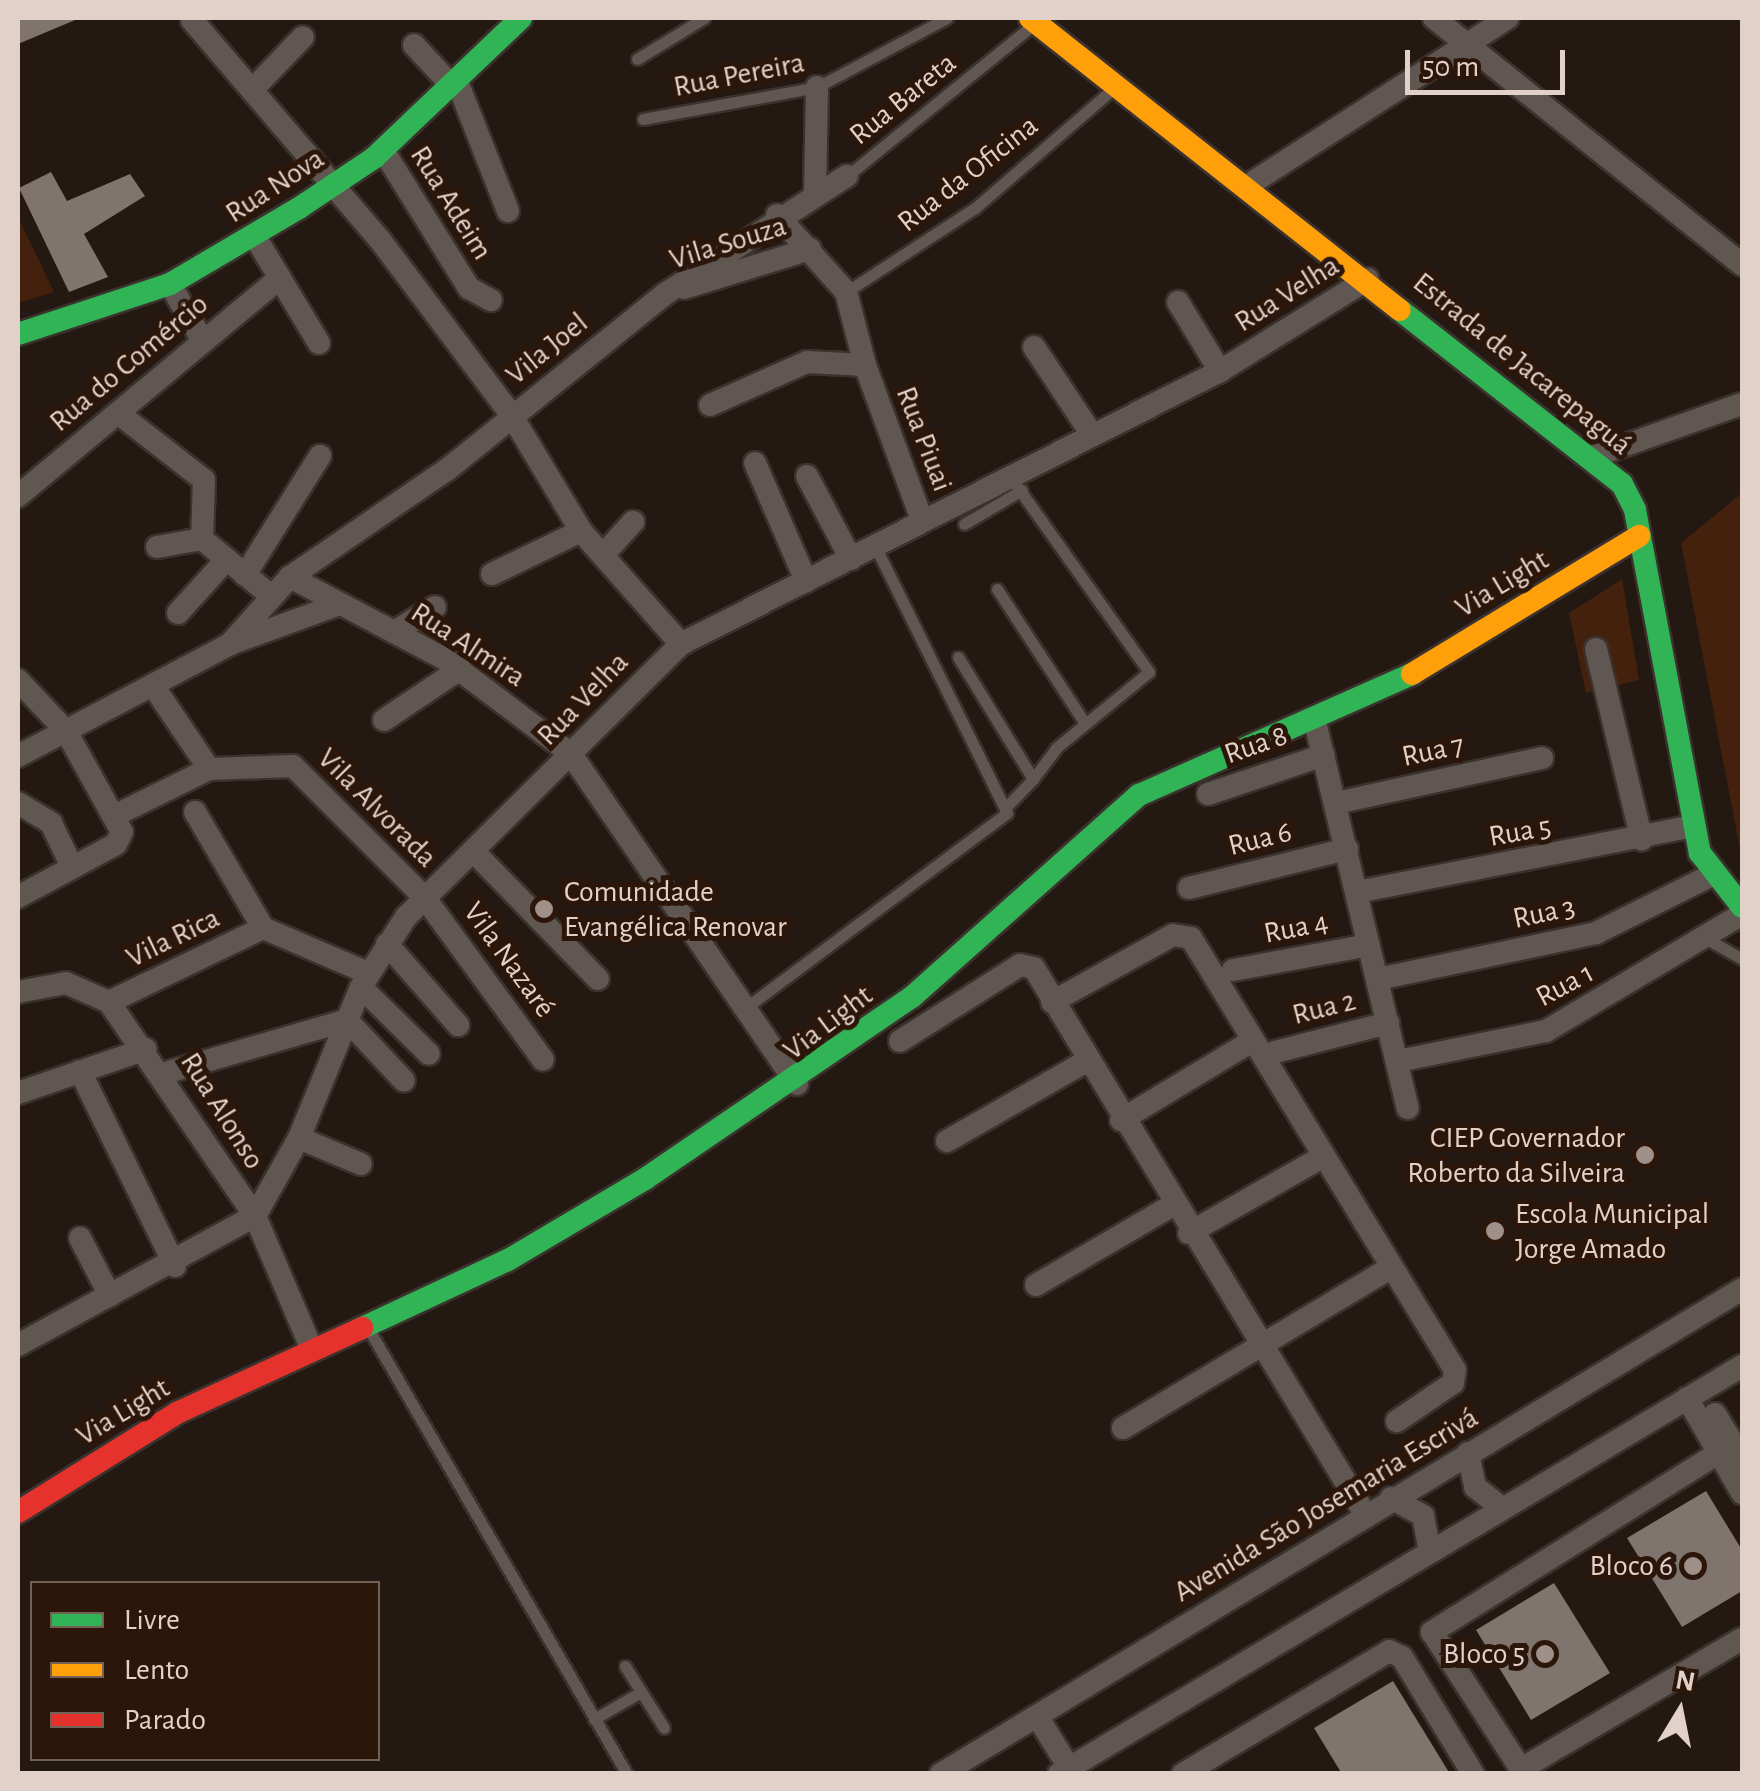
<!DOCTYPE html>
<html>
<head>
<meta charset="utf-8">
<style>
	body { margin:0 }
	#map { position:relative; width:1760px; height:1791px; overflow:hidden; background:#241812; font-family:"Alegreya Sans",sans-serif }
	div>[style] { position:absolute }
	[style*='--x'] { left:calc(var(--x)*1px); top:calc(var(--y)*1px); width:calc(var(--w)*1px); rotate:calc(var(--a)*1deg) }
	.green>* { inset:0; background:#44210c }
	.building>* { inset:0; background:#7f746e }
	.roads { filter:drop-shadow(2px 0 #3b322d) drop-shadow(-2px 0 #3b322d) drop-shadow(0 2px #3b322d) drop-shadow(0 -2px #3b322d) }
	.lane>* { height:11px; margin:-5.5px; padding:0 5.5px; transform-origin:5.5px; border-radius:5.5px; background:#615752 }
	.street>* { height:22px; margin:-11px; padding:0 11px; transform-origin:11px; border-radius:11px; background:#615752 }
	.fast>* { height:22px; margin:-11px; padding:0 11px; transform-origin:11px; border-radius:11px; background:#30b455 }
	.slow>* { height:22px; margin:-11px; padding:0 11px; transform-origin:11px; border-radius:11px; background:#ff9f0a }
	.jam>* { height:22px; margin:-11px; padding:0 11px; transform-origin:11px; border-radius:11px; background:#e5322d }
	.dots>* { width:28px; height:28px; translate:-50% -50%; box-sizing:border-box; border:5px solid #2c160a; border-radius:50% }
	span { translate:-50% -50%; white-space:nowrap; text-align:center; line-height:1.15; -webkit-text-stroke:10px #2c160a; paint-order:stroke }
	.street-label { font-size:30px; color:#e1d1c9 }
	.poi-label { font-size:30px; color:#e1d1c9 }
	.left { translate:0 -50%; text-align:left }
	.right { translate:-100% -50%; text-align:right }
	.frame { position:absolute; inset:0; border:20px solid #e1d1c9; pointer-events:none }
	.legend { position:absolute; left:30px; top:1581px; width:350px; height:180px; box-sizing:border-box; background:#2c160a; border:2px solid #746156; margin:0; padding:12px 18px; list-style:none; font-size:30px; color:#e1d1c9 }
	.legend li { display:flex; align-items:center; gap:20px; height:50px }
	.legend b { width:50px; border:2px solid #746156 }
	.north { position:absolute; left:1630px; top:1661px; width:100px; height:100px; -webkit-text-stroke:8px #2c160a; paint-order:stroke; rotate:10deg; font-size:28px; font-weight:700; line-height:40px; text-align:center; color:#e1d1c9 }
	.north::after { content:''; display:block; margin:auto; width:35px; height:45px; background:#e1d1c9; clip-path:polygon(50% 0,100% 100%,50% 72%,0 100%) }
	.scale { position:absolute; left:1405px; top:50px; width:160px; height:45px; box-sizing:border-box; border:5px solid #e1d1c9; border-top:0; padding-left:12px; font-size:30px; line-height:35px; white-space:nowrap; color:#e1d1c9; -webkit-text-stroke:8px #2c160a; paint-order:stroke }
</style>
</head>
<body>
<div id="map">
	<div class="green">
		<i style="clip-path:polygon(18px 217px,54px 292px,18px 303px)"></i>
		<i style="clip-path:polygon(1742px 493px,1742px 859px,1681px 543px)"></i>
		<i style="clip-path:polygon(1622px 579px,1639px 680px,1586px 693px,1569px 613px)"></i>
	</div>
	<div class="building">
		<i style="clip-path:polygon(18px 18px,80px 18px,18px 44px)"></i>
		<i style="clip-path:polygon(51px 172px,67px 201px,130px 174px,145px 196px,84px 234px,108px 277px,69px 292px,19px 188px)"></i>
		<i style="clip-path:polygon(1706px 1491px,1742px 1550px,1742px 1591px,1682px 1627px,1627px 1538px)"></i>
		<i style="clip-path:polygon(1554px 1583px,1610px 1673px,1531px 1720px,1476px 1630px)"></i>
		<i style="clip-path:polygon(1393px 1681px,1450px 1774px,1342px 1774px,1314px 1728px)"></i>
	</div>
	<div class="roads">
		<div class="lane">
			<i style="--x:637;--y:59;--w:79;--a:-31.5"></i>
			<i style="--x:643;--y:119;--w:177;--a:-10.4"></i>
			<i style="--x:817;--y:87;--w:147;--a:-28"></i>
			<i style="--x:847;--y:176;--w:240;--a:-39.1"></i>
			<i style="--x:846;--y:292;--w:154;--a:-33.1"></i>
			<i style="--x:975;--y:208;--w:184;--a:-40.8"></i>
			<i style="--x:964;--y:524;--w:67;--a:-30.4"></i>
			<i style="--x:997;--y:589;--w:159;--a:56.8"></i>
			<i style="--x:958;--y:657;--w:143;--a:58.4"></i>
			<i style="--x:1033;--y:779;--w:39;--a:-53"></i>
			<i style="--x:1056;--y:748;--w:120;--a:-39.3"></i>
			<i style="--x:1149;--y:672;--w:242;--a:-125.4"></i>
			<i style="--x:1008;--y:805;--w:36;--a:-46"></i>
			<i style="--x:1707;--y:939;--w:40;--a:29.7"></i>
			<i style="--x:744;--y:1009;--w:328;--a:-36.7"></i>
			<i style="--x:1007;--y:813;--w:298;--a:-116.3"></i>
			<i style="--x:368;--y:1328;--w:516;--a:59.86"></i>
			<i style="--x:625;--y:1666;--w:73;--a:57.8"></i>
			<i style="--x:594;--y:1719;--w:54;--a:-29.9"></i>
		</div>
		<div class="street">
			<i style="--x:1434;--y:18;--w:395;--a:38.7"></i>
			<i style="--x:192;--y:20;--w:289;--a:49.5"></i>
			<i style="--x:380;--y:240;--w:220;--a:53.1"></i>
			<i style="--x:512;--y:416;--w:134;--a:59"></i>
			<i style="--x:581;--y:531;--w:151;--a:48.5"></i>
			<i style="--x:414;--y:45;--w:54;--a:47.2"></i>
			<i style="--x:456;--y:79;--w:142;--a:68.5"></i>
			<i style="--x:255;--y:87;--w:69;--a:-46.2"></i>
			<i style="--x:383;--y:150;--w:163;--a:58.1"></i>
			<i style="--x:469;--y:288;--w:25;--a:29"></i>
			<i style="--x:1247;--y:186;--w:310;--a:-32.8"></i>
			<i style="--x:815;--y:192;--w:105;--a:-88.9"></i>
			<i style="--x:777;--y:215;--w:103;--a:48.1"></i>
			<i style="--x:846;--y:292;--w:75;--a:75.4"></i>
			<i style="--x:254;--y:235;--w:126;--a:59"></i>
			<i style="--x:170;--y:284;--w:62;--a:60.1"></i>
			<i style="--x:684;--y:288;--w:132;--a:-17.2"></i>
			<i style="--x:1178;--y:302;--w:81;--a:58.7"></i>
			<i style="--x:1034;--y:347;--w:103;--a:56.5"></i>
			<i style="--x:710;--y:405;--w:106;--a:-23.9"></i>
			<i style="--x:807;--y:362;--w:58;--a:3"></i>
			<i style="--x:865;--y:365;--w:165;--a:69.8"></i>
			<i style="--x:118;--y:413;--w:109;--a:37.9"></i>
			<i style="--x:204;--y:480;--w:59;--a:91.9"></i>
			<i style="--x:202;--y:539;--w:87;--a:39.4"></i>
			<i style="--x:1592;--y:457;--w:159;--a:-19.5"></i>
			<i style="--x:755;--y:463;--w:129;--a:66.6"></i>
			<i style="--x:807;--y:476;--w:94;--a:62.1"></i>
			<i style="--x:18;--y:496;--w:341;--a:-39.8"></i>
			<i style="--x:157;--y:547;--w:46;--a:-10.1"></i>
			<i style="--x:603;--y:555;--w:45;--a:-47.7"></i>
			<i style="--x:492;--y:574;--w:99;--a:-25.8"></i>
			<i style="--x:245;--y:575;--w:141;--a:-57.8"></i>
			<i style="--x:290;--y:577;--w:175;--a:27.9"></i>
			<i style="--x:445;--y:659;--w:158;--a:37"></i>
			<i style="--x:571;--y:754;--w:400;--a:55.6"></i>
			<i style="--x:178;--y:613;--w:72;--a:-47.8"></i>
			<i style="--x:394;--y:632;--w:48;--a:-31.4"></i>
			<i style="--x:230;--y:644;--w:117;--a:-20"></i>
			<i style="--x:1596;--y:649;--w:196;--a:76.5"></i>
			<i style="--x:18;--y:680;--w:70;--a:46.7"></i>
			<i style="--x:66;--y:731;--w:115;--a:61"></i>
			<i style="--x:122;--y:832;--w:13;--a:117"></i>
			<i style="--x:116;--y:844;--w:111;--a:151.6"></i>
			<i style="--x:154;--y:687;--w:99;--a:56.1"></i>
			<i style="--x:384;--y:720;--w:92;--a:-33.9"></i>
			<i style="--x:1315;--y:722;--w:397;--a:76.5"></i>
			<i style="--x:18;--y:756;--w:240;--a:-27.8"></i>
			<i style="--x:230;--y:644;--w:90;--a:-48.2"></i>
			<i style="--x:290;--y:577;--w:191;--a:-34.4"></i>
			<i style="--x:448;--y:469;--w:279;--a:-38.9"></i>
			<i style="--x:665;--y:294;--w:217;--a:-33"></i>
			<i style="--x:1208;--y:794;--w:122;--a:-18.6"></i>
			<i style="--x:18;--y:803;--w:39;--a:31"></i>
			<i style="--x:51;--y:823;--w:49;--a:64.5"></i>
			<i style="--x:1336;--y:803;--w:211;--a:-12.3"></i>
			<i style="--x:195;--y:812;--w:134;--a:59.6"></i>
			<i style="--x:263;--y:928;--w:114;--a:23.2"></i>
			<i style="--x:116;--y:815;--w:104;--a:-26.3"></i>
			<i style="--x:209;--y:769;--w:84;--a:-2"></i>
			<i style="--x:293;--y:766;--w:187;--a:45"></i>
			<i style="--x:425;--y:898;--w:200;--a:53.9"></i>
			<i style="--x:475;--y:853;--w:176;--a:45.7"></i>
			<i style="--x:1189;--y:888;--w:163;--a:-13.9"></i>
			<i style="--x:1357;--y:892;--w:341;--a:-11.1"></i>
			<i style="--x:387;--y:944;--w:108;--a:48.8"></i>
			<i style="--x:1233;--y:970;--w:138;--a:-10.4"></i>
			<i style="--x:1378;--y:979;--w:223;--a:-11.9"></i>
			<i style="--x:1596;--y:933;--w:130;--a:-26.6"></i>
			<i style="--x:361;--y:987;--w:95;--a:44.6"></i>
			<i style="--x:18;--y:992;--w:49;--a:-10.6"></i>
			<i style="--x:66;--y:983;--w:47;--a:23.8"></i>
			<i style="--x:109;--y:1002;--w:259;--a:55.7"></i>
			<i style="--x:255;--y:1216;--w:142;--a:66.9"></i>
			<i style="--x:109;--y:1002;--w:171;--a:-25.7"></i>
			<i style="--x:1052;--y:1002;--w:138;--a:-29"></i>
			<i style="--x:1173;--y:935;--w:18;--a:9"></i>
			<i style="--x:1191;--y:938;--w:506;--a:58.57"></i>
			<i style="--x:1455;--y:1370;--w:13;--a:99"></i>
			<i style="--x:1453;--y:1383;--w:68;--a:145.8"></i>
			<i style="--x:900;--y:1041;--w:142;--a:-32.3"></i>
			<i style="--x:1020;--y:965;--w:14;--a:12"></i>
			<i style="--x:1034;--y:968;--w:638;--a:58.77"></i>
			<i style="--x:1275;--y:1052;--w:117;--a:-14.4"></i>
			<i style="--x:1398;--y:1061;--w:151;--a:-11.5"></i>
			<i style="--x:1546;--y:1031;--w:228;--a:-30.8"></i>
			<i style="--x:80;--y:1071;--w:217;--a:64"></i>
			<i style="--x:165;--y:1073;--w:190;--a:-16.2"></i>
			<i style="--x:347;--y:1020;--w:83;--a:46.9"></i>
			<i style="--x:18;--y:1093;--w:135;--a:-19"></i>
			<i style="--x:1121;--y:1120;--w:153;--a:-31.1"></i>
			<i style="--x:299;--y:1138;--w:67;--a:22.8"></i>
			<i style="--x:947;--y:1141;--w:159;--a:-29.8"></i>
			<i style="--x:1189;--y:1233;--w:153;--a:-29.7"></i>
			<i style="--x:80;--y:1238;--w:65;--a:62.7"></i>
			<i style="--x:1036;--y:1285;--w:159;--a:-30.3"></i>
			<i style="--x:18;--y:1345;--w:270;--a:-28.6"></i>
			<i style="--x:255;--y:1216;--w:90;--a:-60.6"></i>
			<i style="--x:299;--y:1138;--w:163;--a:-67.7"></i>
			<i style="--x:361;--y:987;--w:83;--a:-57.3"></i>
			<i style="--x:406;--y:917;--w:387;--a:-44.8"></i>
			<i style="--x:681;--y:644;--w:604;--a:-26.86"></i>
			<i style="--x:1220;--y:371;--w:174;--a:-31.9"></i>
			<i style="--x:1687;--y:1398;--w:110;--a:59.9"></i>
			<i style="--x:1715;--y:1414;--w:52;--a:58.5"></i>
			<i style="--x:1123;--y:1428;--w:313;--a:-30.9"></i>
			<i style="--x:1720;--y:1452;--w:340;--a:148"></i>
			<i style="--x:1432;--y:1632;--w:163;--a:57"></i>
			<i style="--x:1521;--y:1769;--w:256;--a:-30.5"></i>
			<i style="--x:1468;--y:1453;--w:35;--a:78"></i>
			<i style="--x:1475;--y:1487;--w:34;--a:38"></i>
			<i style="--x:1391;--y:1498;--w:37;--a:29"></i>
			<i style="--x:1423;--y:1516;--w:36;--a:79"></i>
			<i style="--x:1037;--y:1716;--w:68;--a:58.2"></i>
			<i style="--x:941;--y:1774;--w:936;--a:-31.19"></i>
			<i style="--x:1059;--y:1774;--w:796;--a:-30.85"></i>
			<i style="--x:1183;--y:1774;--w:240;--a:-30.8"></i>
			<i style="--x:1389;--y:1651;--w:14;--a:25"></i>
			<i style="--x:1402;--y:1657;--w:137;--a:58.7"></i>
		</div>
		<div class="fast">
			<i style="--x:1400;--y:310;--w:282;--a:38.1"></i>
			<i style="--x:1622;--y:484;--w:29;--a:63"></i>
			<i style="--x:1635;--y:510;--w:349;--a:79.3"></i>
			<i style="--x:1700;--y:853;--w:68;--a:52.1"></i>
			<i style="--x:18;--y:334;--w:160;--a:-18.2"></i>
			<i style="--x:170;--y:284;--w:150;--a:-30.5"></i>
			<i style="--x:299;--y:208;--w:90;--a:-33.7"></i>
			<i style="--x:374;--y:158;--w:203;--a:-43.6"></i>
			<i style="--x:362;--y:1328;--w:161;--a:-25"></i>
			<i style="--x:508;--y:1260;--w:159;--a:-30.6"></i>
			<i style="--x:645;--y:1179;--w:323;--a:-34.3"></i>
			<i style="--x:912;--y:997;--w:304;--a:-41.7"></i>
			<i style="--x:1139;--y:795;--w:299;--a:-23.9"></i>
		</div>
		<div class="slow">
			<i style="--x:1030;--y:18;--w:471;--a:38.3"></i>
			<i style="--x:1412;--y:674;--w:266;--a:-31.3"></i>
		</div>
		<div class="jam">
			<i style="--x:18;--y:1512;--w:187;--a:-31.9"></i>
			<i style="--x:177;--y:1413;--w:204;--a:-24.7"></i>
		</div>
	</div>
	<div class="dots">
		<i style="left:544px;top:909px;background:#9f9089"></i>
		<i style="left:1645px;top:1155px;background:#9f9089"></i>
		<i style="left:1495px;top:1231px;background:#9f9089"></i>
		<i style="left:1693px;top:1566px;background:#9f9089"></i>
		<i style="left:1545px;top:1654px;background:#9f9089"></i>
	</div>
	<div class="street-label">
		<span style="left:739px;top:75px;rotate:-11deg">Rua Pereira</span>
		<span style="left:903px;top:99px;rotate:-39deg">Rua Bareta</span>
		<span style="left:968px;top:174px;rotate:-38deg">Rua da Oficina</span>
		<span style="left:275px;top:186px;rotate:-33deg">Rua Nova</span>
		<span style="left:451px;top:203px;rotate:58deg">Rua Adeim</span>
		<span style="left:728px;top:243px;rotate:-17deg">Vila Souza</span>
		<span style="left:1287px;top:294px;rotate:-32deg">Rua Velha</span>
		<span style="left:547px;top:349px;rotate:-39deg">Vila Joel</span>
		<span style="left:129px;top:363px;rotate:-40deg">Rua do Comércio</span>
		<span style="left:1522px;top:364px;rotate:39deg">Estrada de Jacarepaguá</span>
		<span style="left:924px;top:439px;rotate:69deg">Rua Piuai</span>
		<span style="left:1502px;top:584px;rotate:-31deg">Via Light</span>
		<span style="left:468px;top:645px;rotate:33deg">Rua Almira</span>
		<span style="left:583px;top:699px;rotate:-46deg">Rua Velha</span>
		<span style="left:1256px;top:745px;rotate:-19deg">Rua 8</span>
		<span style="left:1433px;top:751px;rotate:-12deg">Rua 7</span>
		<span style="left:377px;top:808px;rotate:45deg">Vila Alvorada</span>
		<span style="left:1520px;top:832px;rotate:-10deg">Rua 5</span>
		<span style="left:1260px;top:839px;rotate:-14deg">Rua 6</span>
		<span style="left:1544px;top:913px;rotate:-12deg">Rua 3</span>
		<span style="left:1296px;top:928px;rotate:-11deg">Rua 4</span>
		<span style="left:173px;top:938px;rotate:-26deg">Vila Rica</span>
		<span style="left:509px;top:960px;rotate:54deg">Vila Nazaré</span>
		<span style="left:1565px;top:985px;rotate:-28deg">Rua 1</span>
		<span style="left:1324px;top:1008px;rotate:-14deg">Rua 2</span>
		<span style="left:828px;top:1023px;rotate:-37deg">Via Light</span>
		<span style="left:222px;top:1111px;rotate:58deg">Rua Alonso</span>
		<span style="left:123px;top:1412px;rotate:-31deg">Via Light</span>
		<span style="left:1326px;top:1505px;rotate:-31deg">Avenida São Josemaria Escrivá</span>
	</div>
	<div class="poi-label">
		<span class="left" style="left:564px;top:909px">Comunidade<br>Evangélica Renovar</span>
		<span class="right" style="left:1625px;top:1155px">CIEP Governador<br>Roberto da Silveira</span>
		<span class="left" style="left:1515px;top:1231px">Escola Municipal<br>Jorge Amado</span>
		<span class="right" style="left:1673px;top:1566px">Bloco 6</span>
		<span class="right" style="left:1525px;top:1654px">Bloco 5</span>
	</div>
	<div class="frame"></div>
	<ul class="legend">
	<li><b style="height:12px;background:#30b455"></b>Livre</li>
	<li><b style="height:12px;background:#ff9f0a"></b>Lento</li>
	<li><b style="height:12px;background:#e5322d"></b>Parado</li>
	</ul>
	<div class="north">N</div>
	<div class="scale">50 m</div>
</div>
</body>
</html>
